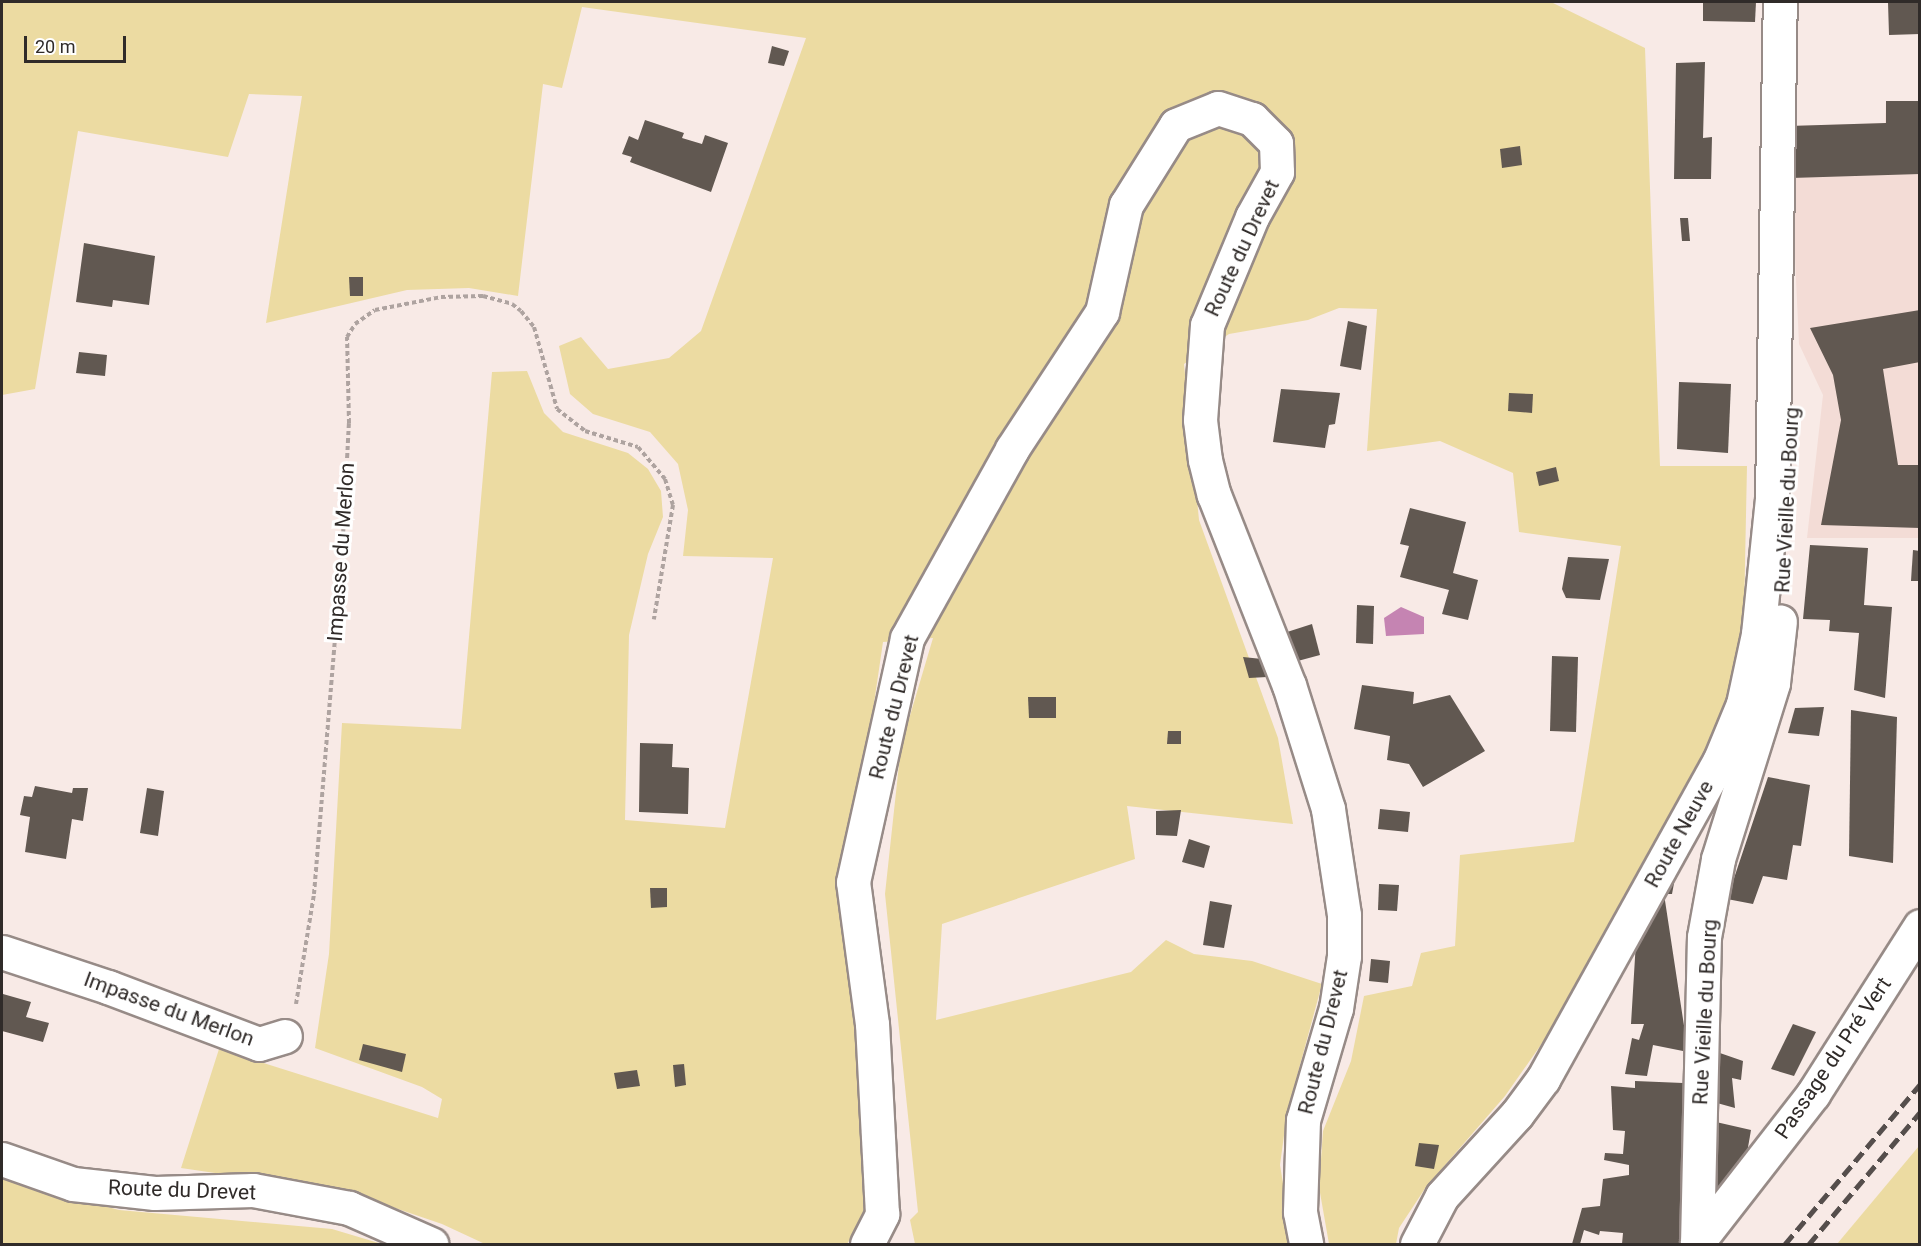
<!DOCTYPE html>
<html>
<head>
<meta charset="utf-8">
<style>
	body { margin:0 }
	#map { position:relative; width:1921px; height:1246px; overflow:hidden; background:#f8eae6; font-family:Roboto,sans-serif }
	div>[style] { position:absolute }
	[style*='--x'] { left:calc(var(--x)*1px); top:calc(var(--y)*1px); width:calc(var(--w)*1px); rotate:calc(var(--a)*1deg) }
	.built>* { inset:0; background:#f3dcd6 }
	.green>* { inset:0; background:#ecdba2 }
	.water>* { inset:0; background:#c584b2 }
	.building>* { inset:0; background:#615851 }
	.path>* { height:4px; margin-top:-2px; transform-origin:0; background:repeating-linear-gradient(90deg,#aea3a0 0 4.5px,transparent 0 7.5px) }
	.roads { filter:drop-shadow(2px 0 #978b87) drop-shadow(-2px 0 #978b87) drop-shadow(0 2px #978b87) drop-shadow(0 -2px #978b87) }
	.minor>* { height:33px; margin:-16.5px; padding:0 16.5px; transform-origin:16.5px; border-radius:16.5px; background:#fff }
	.rail>* { height:4.5px; margin-top:-2.25px; transform-origin:0; background:repeating-linear-gradient(90deg,#554e4c 0 12px,transparent 0 18px) }
	span { translate:-50% -50%; white-space:nowrap; text-align:center; line-height:1.15; -webkit-text-stroke:6px #fff; paint-order:stroke }
	.street-label { font-size:21px; color:#302b29 }
	.frame { position:absolute; inset:0; border:3px solid #302b29; pointer-events:none }
	.scale { position:absolute; left:24px; top:36px; width:102px; height:27px; box-sizing:border-box; border:3px solid #302b29; border-top:0; padding-left:8px; font-size:18px; line-height:21px; white-space:nowrap; color:#302b29; -webkit-text-stroke:4px #fff; paint-order:stroke }
</style>
</head>
<body>
<div id="map">
	<div class="built">
		<i style="clip-path:polygon(1886px 101px,1919px 101px,1919px 538px,1807px 538px,1823px 395px,1799px 344px,1789px 126px,1885px 123px)"></i>
	</div>
	<div class="green">
		<i style="clip-path:polygon(2px 2px,1551px 2px,1645px 48px,1660px 466px,1747px 466px,1744px 614px,1738px 673px,1726px 719px,1552px 1029px,1505px 1096px,1426px 1187px,1399px 1228px,1396px 1244px,1329px 1244px,1319px 1187px,1323px 1131px,1351px 1061px,1364px 996px,1412px 986px,1421px 953px,1455px 946px,1460px 855px,1574px 842px,1621px 546px,1519px 532px,1513px 473px,1440px 441px,1367px 451px,1377px 309px,1339px 308px,1308px 320px,1229px 334px,1184px 364px,1199px 520px,1278px 738px,1293px 824px,1127px 806px,1135px 859px,942px 924px,936px 1020px,1131px 972px,1166px 940px,1194px 954px,1252px 961px,1322px 984px,1287px 1113px,1280px 1165px,1293px 1244px,915px 1244px,910px 1220px,918px 1212px,885px 894px,901px 746px,933px 638px,883px 642px,843px 915px,855px 980px,870px 1191px,864px 1218px,847px 1244px,485px 1244px,442px 1224px,351px 1193px,181px 1168px,219px 1049px,438px 1118px,442px 1099px,422px 1087px,315px 1048px,329px 954px,342px 723px,461px 729px,492px 372px,527px 371px,544px 413px,563px 432px,628px 453px,648px 469px,661px 491px,663px 517px,648px 554px,629px 635px,625px 820px,725px 828px,773px 558px,683px 556px,688px 510px,678px 464px,650px 432px,593px 414px,570px 394px,559px 346px,581px 337px,608px 369px,669px 358px,701px 331px,806px 38px,582px 7px,562px 88px,543px 84px,518px 296px,469px 288px,407px 290px,266px 323px,302px 96px,249px 94px,228px 157px,78px 131px,35px 389px,2px 395px)"></i>
		<i style="clip-path:polygon(1919px 1146px,1919px 1244px,1837px 1244px)"></i>
		<i style="clip-path:polygon(2px 1179px,119px 1210px,332px 1229px,382px 1244px,2px 1244px)"></i>
	</div>
	<div class="water">
		<i style="clip-path:polygon(1401px 607px,1424px 617px,1424px 634px,1386px 636px,1384px 618px)"></i>
	</div>
	<div class="building">
		<i style="clip-path:polygon(1703px 2px,1756px 2px,1755px 22px,1703px 21px)"></i>
		<i style="clip-path:polygon(1888px 2px,1920px 2px,1920px 34px,1889px 35px)"></i>
		<i style="clip-path:polygon(772px 46px,789px 51px,784px 66px,768px 63px)"></i>
		<i style="clip-path:polygon(1705px 62px,1703px 138px,1712px 137px,1711px 179px,1674px 179px,1676px 63px)"></i>
		<i style="clip-path:polygon(1886px 101px,1920px 101px,1920px 174px,1791px 178px,1789px 126px,1886px 123px)"></i>
		<i style="clip-path:polygon(645px 120px,684px 133px,682px 138px,702px 144px,705px 135px,728px 143px,711px 192px,630px 162px,632px 157px,622px 154px,629px 136px,638px 140px)"></i>
		<i style="clip-path:polygon(1520px 146px,1522px 165px,1502px 168px,1500px 149px)"></i>
		<i style="clip-path:polygon(1680px 218px,1688px 218px,1690px 241px,1682px 241px)"></i>
		<i style="clip-path:polygon(84px 243px,155px 256px,149px 305px,113px 300px,112px 307px,76px 302px)"></i>
		<i style="clip-path:polygon(349px 277px,363px 277px,363px 296px,350px 296px)"></i>
		<i style="clip-path:polygon(1920px 310px,1920px 362px,1883px 369px,1898px 465px,1920px 465px,1920px 528px,1821px 525px,1841px 420px,1833px 375px,1810px 328px)"></i>
		<i style="clip-path:polygon(1348px 321px,1367px 326px,1361px 370px,1340px 366px)"></i>
		<i style="clip-path:polygon(79px 352px,107px 355px,105px 376px,76px 373px)"></i>
		<i style="clip-path:polygon(1679px 382px,1731px 384px,1728px 453px,1677px 449px)"></i>
		<i style="clip-path:polygon(1281px 389px,1340px 393px,1335px 424px,1329px 425px,1325px 448px,1273px 442px)"></i>
		<i style="clip-path:polygon(1509px 393px,1533px 394px,1532px 413px,1508px 411px)"></i>
		<i style="clip-path:polygon(1556px 467px,1559px 481px,1539px 486px,1536px 472px)"></i>
		<i style="clip-path:polygon(1410px 508px,1466px 522px,1453px 573px,1478px 580px,1468px 620px,1442px 614px,1449px 590px,1400px 577px,1409px 546px,1400px 544px)"></i>
		<i style="clip-path:polygon(1810px 545px,1868px 548px,1864px 605px,1892px 607px,1885px 698px,1854px 690px,1859px 633px,1829px 631px,1830px 620px,1803px 619px)"></i>
		<i style="clip-path:polygon(1913px 550px,1920px 551px,1920px 581px,1911px 581px)"></i>
		<i style="clip-path:polygon(1568px 557px,1609px 559px,1600px 600px,1566px 598px,1562px 589px)"></i>
		<i style="clip-path:polygon(1357px 605px,1374px 606px,1373px 644px,1356px 643px)"></i>
		<i style="clip-path:polygon(1312px 624px,1320px 655px,1294px 662px,1284px 633px)"></i>
		<i style="clip-path:polygon(1552px 656px,1578px 657px,1576px 732px,1550px 731px)"></i>
		<i style="clip-path:polygon(1243px 657px,1262px 659px,1267px 677px,1249px 678px)"></i>
		<i style="clip-path:polygon(1362px 685px,1414px 692px,1413px 704px,1450px 695px,1485px 751px,1423px 787px,1409px 764px,1387px 760px,1390px 736px,1354px 729px)"></i>
		<i style="clip-path:polygon(1028px 697px,1056px 697px,1056px 718px,1029px 718px)"></i>
		<i style="clip-path:polygon(1824px 707px,1819px 736px,1788px 733px,1795px 708px)"></i>
		<i style="clip-path:polygon(1851px 710px,1897px 717px,1893px 863px,1849px 856px)"></i>
		<i style="clip-path:polygon(1168px 731px,1181px 731px,1181px 744px,1167px 744px)"></i>
		<i style="clip-path:polygon(640px 743px,673px 744px,672px 767px,689px 768px,688px 814px,639px 812px)"></i>
		<i style="clip-path:polygon(1768px 777px,1810px 785px,1801px 846px,1793px 845px,1787px 880px,1763px 876px,1753px 904px,1727px 899px)"></i>
		<i style="clip-path:polygon(35px 786px,72px 793px,73px 788px,88px 788px,83px 821px,72px 819px,66px 859px,25px 852px,30px 817px,20px 815px,24px 796px,32px 797px)"></i>
		<i style="clip-path:polygon(147px 788px,164px 791px,158px 836px,140px 833px)"></i>
		<i style="clip-path:polygon(1380px 809px,1410px 812px,1408px 832px,1378px 829px)"></i>
		<i style="clip-path:polygon(1181px 810px,1177px 836px,1156px 835px,1156px 811px)"></i>
		<i style="clip-path:polygon(1189px 839px,1210px 846px,1204px 868px,1182px 862px)"></i>
		<i style="clip-path:polygon(1675px 878px,1672px 894px,1664px 894px,1688px 1052px,1653px 1045px,1647px 1076px,1625px 1074px,1632px 1038px,1639px 1040px,1644px 1024px,1631px 1024px,1636px 941px,1665px 884px)"></i>
		<i style="clip-path:polygon(1379px 884px,1399px 885px,1397px 911px,1378px 910px)"></i>
		<i style="clip-path:polygon(650px 888px,667px 888px,667px 907px,651px 908px)"></i>
		<i style="clip-path:polygon(1210px 901px,1232px 905px,1224px 948px,1203px 945px)"></i>
		<i style="clip-path:polygon(1371px 959px,1390px 961px,1388px 983px,1369px 981px)"></i>
		<i style="clip-path:polygon(3px 994px,31px 1002px,26px 1017px,49px 1023px,43px 1042px,2px 1031px)"></i>
		<i style="clip-path:polygon(1793px 1024px,1816px 1032px,1794px 1076px,1771px 1069px)"></i>
		<i style="clip-path:polygon(363px 1044px,406px 1054px,402px 1072px,359px 1060px)"></i>
		<i style="clip-path:polygon(1717px 1052px,1743px 1061px,1741px 1080px,1732px 1078px,1735px 1108px,1717px 1103px)"></i>
		<i style="clip-path:polygon(684px 1064px,686px 1085px,675px 1087px,673px 1065px)"></i>
		<i style="clip-path:polygon(637px 1070px,640px 1086px,617px 1089px,614px 1073px)"></i>
		<i style="clip-path:polygon(1635px 1081px,1683px 1083px,1683px 1244px,1622px 1244px,1623px 1233px,1600px 1231px,1599px 1235px,1584px 1230px,1580px 1244px,1572px 1244px,1582px 1208px,1600px 1206px,1603px 1179px,1629px 1175px,1629px 1165px,1604px 1160px,1605px 1153px,1623px 1154px,1625px 1131px,1613px 1130px,1611px 1086px,1635px 1088px)"></i>
		<i style="clip-path:polygon(1716px 1122px,1751px 1130px,1747px 1153px,1712px 1200px)"></i>
		<i style="clip-path:polygon(1419px 1143px,1439px 1145px,1434px 1169px,1415px 1166px)"></i>
	</div>
	<div class="path">
		<i style="--x:296;--y:1004;--w:111;--a:-80.7"></i>
		<i style="--x:314;--y:894;--w:340;--a:-85.3"></i>
		<i style="--x:342;--y:555;--w:132;--a:-87"></i>
		<i style="--x:349;--y:423;--w:86;--a:-91.3"></i>
		<i style="--x:347;--y:337;--w:15;--a:-58"></i>
		<i style="--x:355;--y:324;--w:24;--a:-35"></i>
		<i style="--x:375;--y:310;--w:67;--a:-11.1"></i>
		<i style="--x:441;--y:297;--w:42;--a:-1.4"></i>
		<i style="--x:483;--y:296;--w:30;--a:15"></i>
		<i style="--x:512;--y:304;--w:11;--a:38"></i>
		<i style="--x:521;--y:311;--w:21;--a:51"></i>
		<i style="--x:534;--y:327;--w:85;--a:74.3"></i>
		<i style="--x:557;--y:409;--w:36;--a:38"></i>
		<i style="--x:585;--y:431;--w:55;--a:16.8"></i>
		<i style="--x:638;--y:447;--w:42;--a:49.8"></i>
		<i style="--x:665;--y:479;--w:27;--a:73"></i>
		<i style="--x:673;--y:505;--w:116;--a:99.5"></i>
	</div>
	<div class="roads">
		<div class="minor">
			<i style="--x:2;--y:952;--w:112;--a:18.3"></i>
			<i style="--x:108;--y:987;--w:161;--a:20.7"></i>
			<i style="--x:259;--y:1044;--w:27;--a:-17"></i>
			<i style="--x:2;--y:1159;--w:75;--a:19.4"></i>
			<i style="--x:73;--y:1184;--w:82;--a:6.3"></i>
			<i style="--x:155;--y:1193;--w:98;--a:-1.8"></i>
			<i style="--x:253;--y:1190;--w:98;--a:10.6"></i>
			<i style="--x:349;--y:1208;--w:90;--a:23.7"></i>
			<i style="--x:1697;--y:1243;--w:189;--a:-52.1"></i>
			<i style="--x:1813;--y:1094;--w:199;--a:-57.5"></i>
			<i style="--x:867;--y:1244;--w:34;--a:-63"></i>
			<i style="--x:882;--y:1214;--w:190;--a:-93"></i>
			<i style="--x:872;--y:1024;--w:143;--a:-97.6"></i>
			<i style="--x:853;--y:882;--w:250;--a:-77.5"></i>
			<i style="--x:907;--y:638;--w:216;--a:-60.9"></i>
			<i style="--x:1012;--y:449;--w:164;--a:-56.7"></i>
			<i style="--x:1102;--y:312;--w:110;--a:-77.4"></i>
			<i style="--x:1126;--y:205;--w:94;--a:-58"></i>
			<i style="--x:1176;--y:125;--w:45;--a:-22"></i>
			<i style="--x:1218;--y:108;--w:36;--a:18"></i>
			<i style="--x:1252;--y:119;--w:34;--a:45"></i>
			<i style="--x:1276;--y:143;--w:29;--a:88"></i>
			<i style="--x:1277;--y:172;--w:51;--a:119.1"></i>
			<i style="--x:1252;--y:217;--w:117;--a:112.6"></i>
			<i style="--x:1207;--y:325;--w:95;--a:94.2"></i>
			<i style="--x:1200;--y:420;--w:40;--a:82.9"></i>
			<i style="--x:1205;--y:460;--w:36;--a:76"></i>
			<i style="--x:1214;--y:495;--w:204;--a:68.5"></i>
			<i style="--x:1289;--y:685;--w:130;--a:72.5"></i>
			<i style="--x:1328;--y:809;--w:107;--a:81.4"></i>
			<i style="--x:1344;--y:915;--w:41;--a:90"></i>
			<i style="--x:1344;--y:956;--w:53;--a:98.7"></i>
			<i style="--x:1336;--y:1008;--w:117;--a:106.4"></i>
			<i style="--x:1303;--y:1120;--w:92;--a:91.9"></i>
			<i style="--x:1300;--y:1212;--w:33;--a:79"></i>
			<i style="--x:1417;--y:1244;--w:54;--a:-62.5"></i>
			<i style="--x:1442;--y:1196;--w:111;--a:-47.6"></i>
			<i style="--x:1517;--y:1114;--w:44;--a:-53.4"></i>
			<i style="--x:1543;--y:1079;--w:363;--a:-61"></i>
			<i style="--x:1719;--y:762;--w:63;--a:-67.5"></i>
			<i style="--x:1743;--y:704;--w:72;--a:-77.9"></i>
			<i style="--x:1758;--y:634;--w:137;--a:-84.1"></i>
			<i style="--x:1772;--y:498;--w:496;--a:-89.1"></i>
			<i style="--x:1697;--y:1244;--w:307;--a:-88.7"></i>
			<i style="--x:1704;--y:937;--w:79;--a:-79.8"></i>
			<i style="--x:1718;--y:859;--w:184;--a:-72.6"></i>
			<i style="--x:1773;--y:683;--w:62;--a:-83.6"></i>
		</div>
	</div>
	<div class="rail">
		<i style="--x:1785;--y:1244;--w:209;--a:-49.8"></i>
		<i style="--x:1809;--y:1244;--w:172;--a:-49.9"></i>
	</div>
	<div class="street-label">
		<span style="left:1242px;top:248px;rotate:-65deg">Route du Drevet</span>
		<span style="left:1787px;top:500px;rotate:-87deg">Rue Vieille du Bourg</span>
		<span style="left:341px;top:552px;rotate:-86deg">Impasse du Merlon</span>
		<span style="left:894px;top:707px;rotate:-76deg">Route du Drevet</span>
		<span style="left:1679px;top:834px;rotate:-61deg">Route Neuve</span>
		<span style="left:169px;top:1009px;rotate:20deg">Impasse du Merlon</span>
		<span style="left:1705px;top:1012px;rotate:-87deg">Rue Vieille du Bourg</span>
		<span style="left:1323px;top:1042px;rotate:-76deg">Route du Drevet</span>
		<span style="left:1833px;top:1058px;rotate:-56deg">Passage du Pré Vert</span>
		<span style="left:182px;top:1190px;rotate:2deg">Route du Drevet</span>
	</div>
	<div class="frame"></div>
	<div class="scale">20 m</div>
</div>
</body>
</html>
